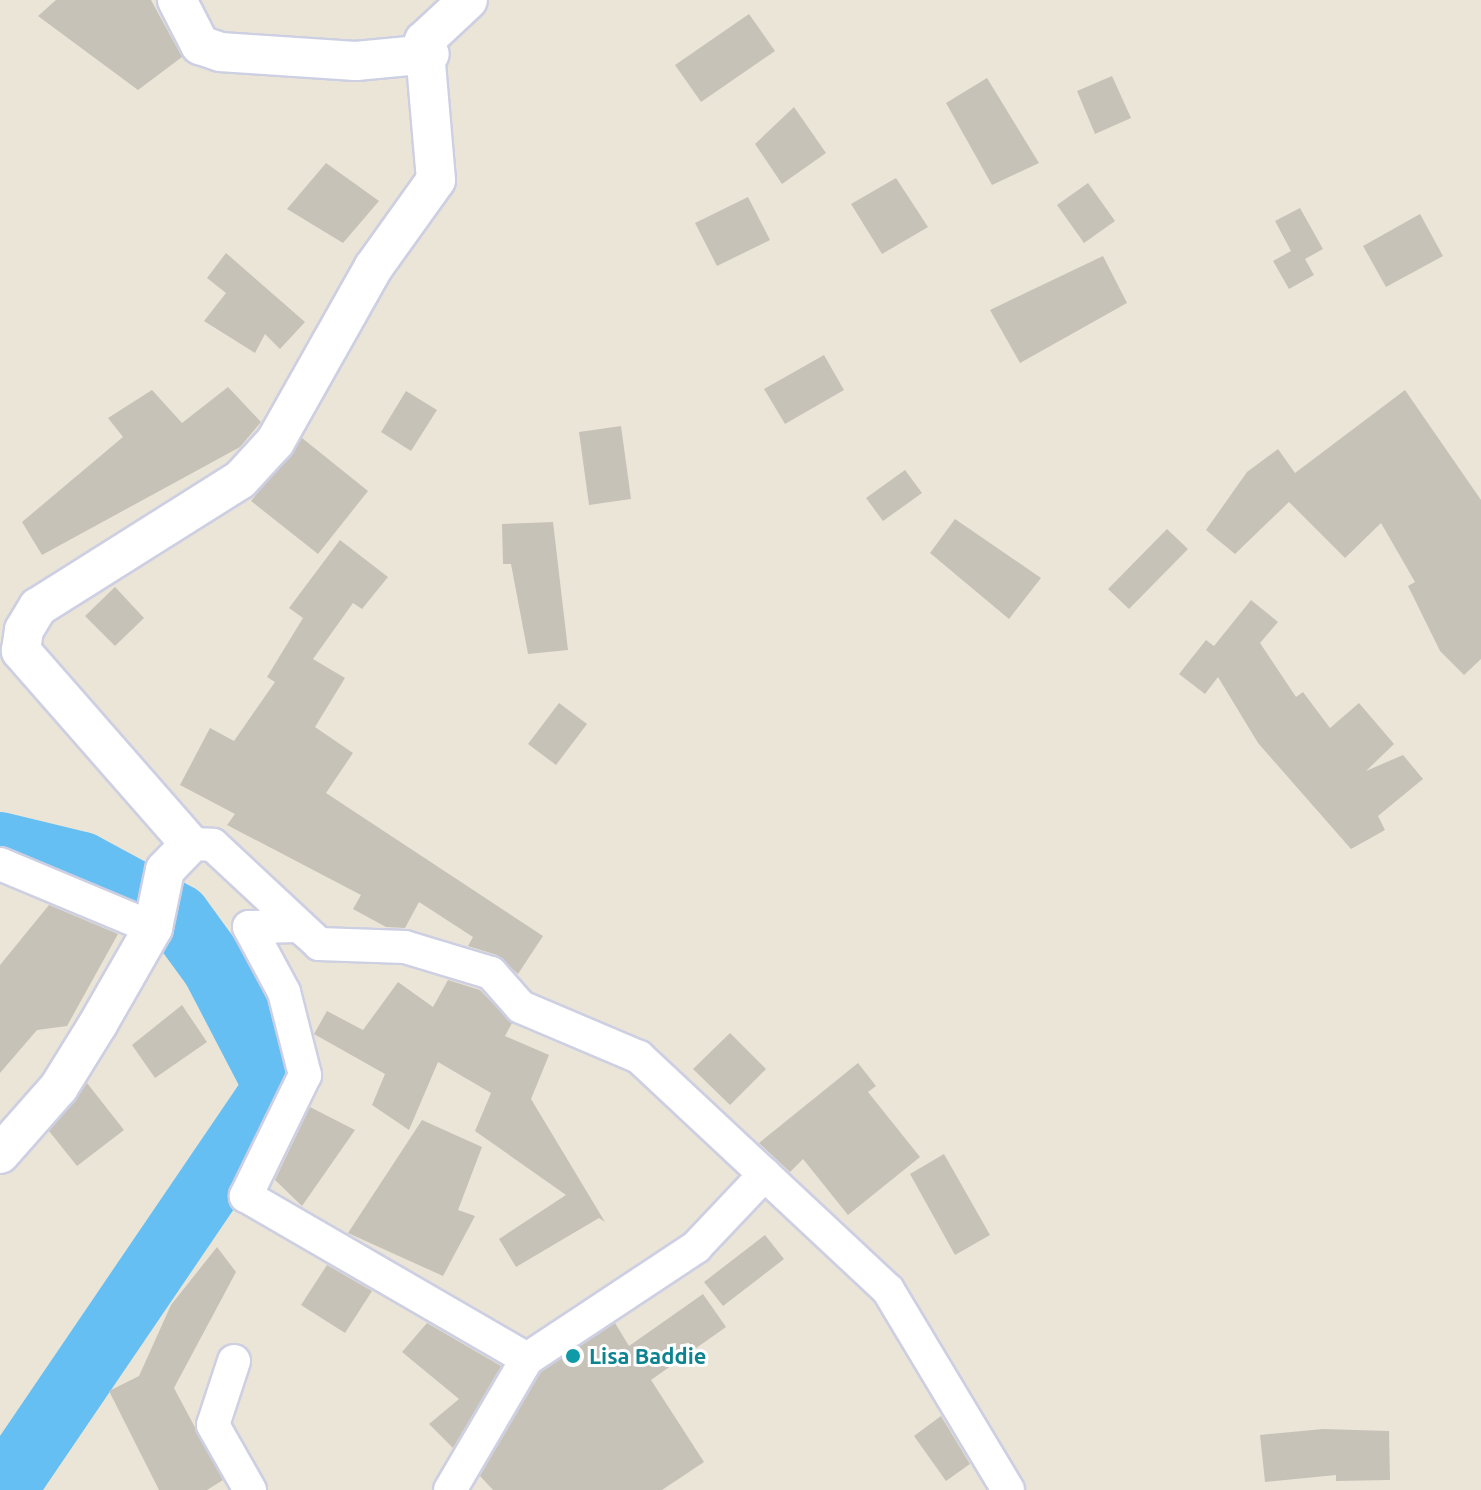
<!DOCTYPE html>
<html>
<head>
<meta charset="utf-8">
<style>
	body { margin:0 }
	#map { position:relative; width:1481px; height:1490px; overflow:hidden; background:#ebe5d8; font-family:Ubuntu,sans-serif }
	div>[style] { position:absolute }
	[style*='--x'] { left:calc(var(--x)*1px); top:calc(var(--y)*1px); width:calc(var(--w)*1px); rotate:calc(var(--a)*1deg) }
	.river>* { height:66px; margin:-33px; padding:0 33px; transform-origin:33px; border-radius:33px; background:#65bff3 }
	.building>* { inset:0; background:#c6c2b8 }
	.roads { filter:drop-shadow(2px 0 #cdcfe2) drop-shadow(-2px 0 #cdcfe2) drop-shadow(0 2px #cdcfe2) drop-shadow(0 -2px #cdcfe2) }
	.minor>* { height:32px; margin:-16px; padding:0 16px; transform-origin:16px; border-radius:16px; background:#fff }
	.tertiary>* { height:38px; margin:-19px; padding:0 19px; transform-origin:19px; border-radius:19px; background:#fff }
	.dots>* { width:22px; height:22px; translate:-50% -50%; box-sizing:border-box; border:4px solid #fff; border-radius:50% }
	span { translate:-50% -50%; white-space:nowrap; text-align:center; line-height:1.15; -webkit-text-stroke:6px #fff; paint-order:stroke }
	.culture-label { font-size:22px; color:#0d838f; font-weight:700 }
	.left { translate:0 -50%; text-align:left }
</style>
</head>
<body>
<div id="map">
	<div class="river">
		<i style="--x:0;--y:845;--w:84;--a:13.7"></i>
		<i style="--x:82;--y:865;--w:109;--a:28.4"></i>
		<i style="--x:178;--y:917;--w:63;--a:54"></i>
		<i style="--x:215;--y:968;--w:134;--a:62.5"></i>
		<i style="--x:277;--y:1087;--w:487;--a:124.2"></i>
	</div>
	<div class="building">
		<i style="clip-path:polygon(56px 0,151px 0,182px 57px,138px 90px,38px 16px)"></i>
		<i style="clip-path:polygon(749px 14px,775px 51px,701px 102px,675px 65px)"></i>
		<i style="clip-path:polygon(1112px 76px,1131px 118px,1095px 134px,1077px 91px)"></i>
		<i style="clip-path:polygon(987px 78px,1039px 163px,992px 185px,946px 103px)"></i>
		<i style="clip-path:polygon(794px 107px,826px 153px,782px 184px,755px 144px)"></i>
		<i style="clip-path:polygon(326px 163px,379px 201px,343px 243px,287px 209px)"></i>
		<i style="clip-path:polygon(896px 178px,928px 227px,882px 254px,851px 204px)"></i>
		<i style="clip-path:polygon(1088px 183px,1115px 221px,1084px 243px,1057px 205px)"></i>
		<i style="clip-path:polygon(748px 197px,770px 240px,717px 266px,695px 223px)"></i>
		<i style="clip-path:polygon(1300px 208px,1323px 249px,1305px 259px,1314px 275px,1289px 289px,1273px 261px,1291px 251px,1275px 221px)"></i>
		<i style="clip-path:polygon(1420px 214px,1443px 256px,1386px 287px,1363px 246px)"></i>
		<i style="clip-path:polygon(226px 253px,305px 322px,280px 349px,265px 334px,255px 353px,204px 321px,226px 293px,207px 278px)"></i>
		<i style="clip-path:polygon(1103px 256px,1127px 303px,1020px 363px,990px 310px)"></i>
		<i style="clip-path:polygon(824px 355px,844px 390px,785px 424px,764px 389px)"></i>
		<i style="clip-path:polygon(228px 387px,261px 422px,240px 447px,42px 555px,22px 522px,123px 437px,108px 418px,152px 390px,182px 423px)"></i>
		<i style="clip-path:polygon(1405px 390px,1481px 500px,1481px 659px,1464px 675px,1440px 651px,1408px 586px,1415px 582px,1381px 523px,1345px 558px,1289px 502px,1235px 554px,1206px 530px,1247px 472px,1278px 449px,1295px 473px)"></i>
		<i style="clip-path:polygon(406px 391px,437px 410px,411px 451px,381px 432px)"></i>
		<i style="clip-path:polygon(621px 426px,631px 499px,589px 505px,579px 432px)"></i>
		<i style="clip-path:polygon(302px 438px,368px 491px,318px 554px,251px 501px)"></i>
		<i style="clip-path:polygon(905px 470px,922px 493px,883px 521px,866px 498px)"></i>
		<i style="clip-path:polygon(955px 519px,1041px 578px,1009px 619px,930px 553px)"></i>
		<i style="clip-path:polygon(553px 522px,568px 650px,528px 654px,511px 564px,503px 564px,502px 524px)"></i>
		<i style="clip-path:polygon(1167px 529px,1188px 549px,1129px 609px,1108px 589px)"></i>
		<i style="clip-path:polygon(340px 540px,388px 577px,362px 609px,353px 603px,313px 659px,345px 678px,315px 727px,353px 753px,326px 793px,543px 936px,518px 974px,497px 955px,468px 946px,473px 937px,419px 902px,405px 928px,386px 927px,353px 909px,361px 895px,227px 825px,235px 814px,180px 785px,210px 728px,234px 741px,275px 682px,267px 677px,303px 618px,289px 608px)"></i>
		<i style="clip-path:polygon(115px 587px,144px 618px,115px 646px,85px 616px)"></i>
		<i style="clip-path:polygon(1251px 600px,1278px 622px,1260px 643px,1296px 697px,1303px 692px,1330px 728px,1359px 703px,1394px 744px,1366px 771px,1403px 755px,1423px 779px,1378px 816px,1385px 830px,1351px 849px,1258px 743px,1218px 677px,1205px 694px,1179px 674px,1206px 640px,1214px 646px)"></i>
		<i style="clip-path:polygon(559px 703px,587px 724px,556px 765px,528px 744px)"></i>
		<i style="clip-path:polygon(49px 905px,118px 934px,67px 1026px,37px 1030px,0 1073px,0 965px)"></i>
		<i style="clip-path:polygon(448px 980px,480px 990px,512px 1023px,505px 1036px,549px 1055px,531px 1099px,605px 1222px,599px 1218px,516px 1267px,499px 1239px,566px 1195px,475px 1131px,491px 1093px,438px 1062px,409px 1130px,372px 1105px,385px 1074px,314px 1034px,327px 1011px,363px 1030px,398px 982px,433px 1007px)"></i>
		<i style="clip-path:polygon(182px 1005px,207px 1042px,155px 1078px,132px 1045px)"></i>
		<i style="clip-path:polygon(730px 1033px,766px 1069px,730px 1105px,693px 1069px)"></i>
		<i style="clip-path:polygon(858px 1063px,876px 1086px,868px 1092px,920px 1157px,848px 1215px,803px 1159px,790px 1172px,759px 1143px)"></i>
		<i style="clip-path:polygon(87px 1083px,124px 1130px,77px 1166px,49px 1131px)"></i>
		<i style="clip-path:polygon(310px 1107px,355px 1130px,302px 1206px,275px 1180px)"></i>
		<i style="clip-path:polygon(422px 1120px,482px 1147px,458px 1210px,475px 1216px,443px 1276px,348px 1233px)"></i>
		<i style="clip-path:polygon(944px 1154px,990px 1235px,955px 1255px,910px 1174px)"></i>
		<i style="clip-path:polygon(765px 1235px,784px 1259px,723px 1306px,704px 1282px)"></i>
		<i style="clip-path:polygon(217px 1247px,236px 1272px,174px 1388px,223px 1480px,207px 1490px,159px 1490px,109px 1391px,139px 1376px,171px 1305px)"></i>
		<i style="clip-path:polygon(327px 1265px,372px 1291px,345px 1333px,301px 1305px)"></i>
		<i style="clip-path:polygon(703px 1294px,726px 1327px,651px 1380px,704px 1462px,662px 1490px,493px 1490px,480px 1476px,541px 1372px,615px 1323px,629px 1346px)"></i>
		<i style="clip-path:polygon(427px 1323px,501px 1366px,453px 1448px,429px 1424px,459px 1399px,402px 1352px)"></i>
		<i style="clip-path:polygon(941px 1416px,970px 1464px,946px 1481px,914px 1436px)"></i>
		<i style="clip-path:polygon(1323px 1429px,1389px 1431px,1390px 1480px,1336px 1481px,1336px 1475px,1265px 1482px,1260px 1435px)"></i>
	</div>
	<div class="roads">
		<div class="minor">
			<i style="--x:190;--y:844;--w:23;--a:2"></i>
			<i style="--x:213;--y:845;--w:145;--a:43"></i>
			<i style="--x:319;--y:944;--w:86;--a:2"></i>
			<i style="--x:405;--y:947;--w:90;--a:16.8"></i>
			<i style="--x:491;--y:973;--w:45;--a:48.6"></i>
			<i style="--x:521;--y:1007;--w:128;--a:23"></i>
			<i style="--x:639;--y:1057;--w:341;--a:43.1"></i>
			<i style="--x:888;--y:1290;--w:233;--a:59"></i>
			<i style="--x:0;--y:864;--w:166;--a:22.7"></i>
			<i style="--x:306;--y:932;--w:9;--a:-139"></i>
			<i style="--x:299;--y:926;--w:50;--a:178.9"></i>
			<i style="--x:249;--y:927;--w:74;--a:61.7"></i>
			<i style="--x:284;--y:992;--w:86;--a:75.8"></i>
			<i style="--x:305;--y:1075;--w:135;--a:116"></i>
			<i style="--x:246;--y:1196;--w:325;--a:30.1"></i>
			<i style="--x:234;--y:1361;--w:67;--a:108.2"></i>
			<i style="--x:213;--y:1425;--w:75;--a:60.4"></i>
			<i style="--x:450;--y:1490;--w:152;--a:-59.6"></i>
			<i style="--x:527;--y:1359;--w:203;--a:-33.5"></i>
			<i style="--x:696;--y:1247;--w:100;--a:-46.6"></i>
		</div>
		<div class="tertiary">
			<i style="--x:177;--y:0;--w:51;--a:62.9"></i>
			<i style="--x:200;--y:45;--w:21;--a:19"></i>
			<i style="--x:220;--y:52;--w:136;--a:3.8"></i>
			<i style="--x:356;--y:61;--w:74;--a:-5.4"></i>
			<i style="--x:0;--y:1154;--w:89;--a:-48.6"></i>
			<i style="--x:59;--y:1087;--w:74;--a:-58.2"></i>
			<i style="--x:98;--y:1024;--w:111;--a:-60.2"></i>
			<i style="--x:153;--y:928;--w:59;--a:-78.3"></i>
			<i style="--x:165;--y:870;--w:36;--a:-46"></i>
			<i style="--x:190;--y:844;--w:257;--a:-131.2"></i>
			<i style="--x:21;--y:651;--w:21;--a:-82"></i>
			<i style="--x:24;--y:630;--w:27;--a:-59"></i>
			<i style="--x:38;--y:607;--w:239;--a:-32.2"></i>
			<i style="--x:240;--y:480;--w:52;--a:-47.4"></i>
			<i style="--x:275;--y:442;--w:200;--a:-60.6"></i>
			<i style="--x:373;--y:268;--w:108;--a:-54.4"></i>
			<i style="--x:436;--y:180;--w:140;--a:-94.9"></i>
			<i style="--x:424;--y:41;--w:60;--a:-43"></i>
		</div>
	</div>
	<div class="dots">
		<i style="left:573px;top:1356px;background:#0f9aa8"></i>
	</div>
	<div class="culture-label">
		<span class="left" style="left:589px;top:1356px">Lisa Baddie</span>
	</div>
</div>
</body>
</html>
